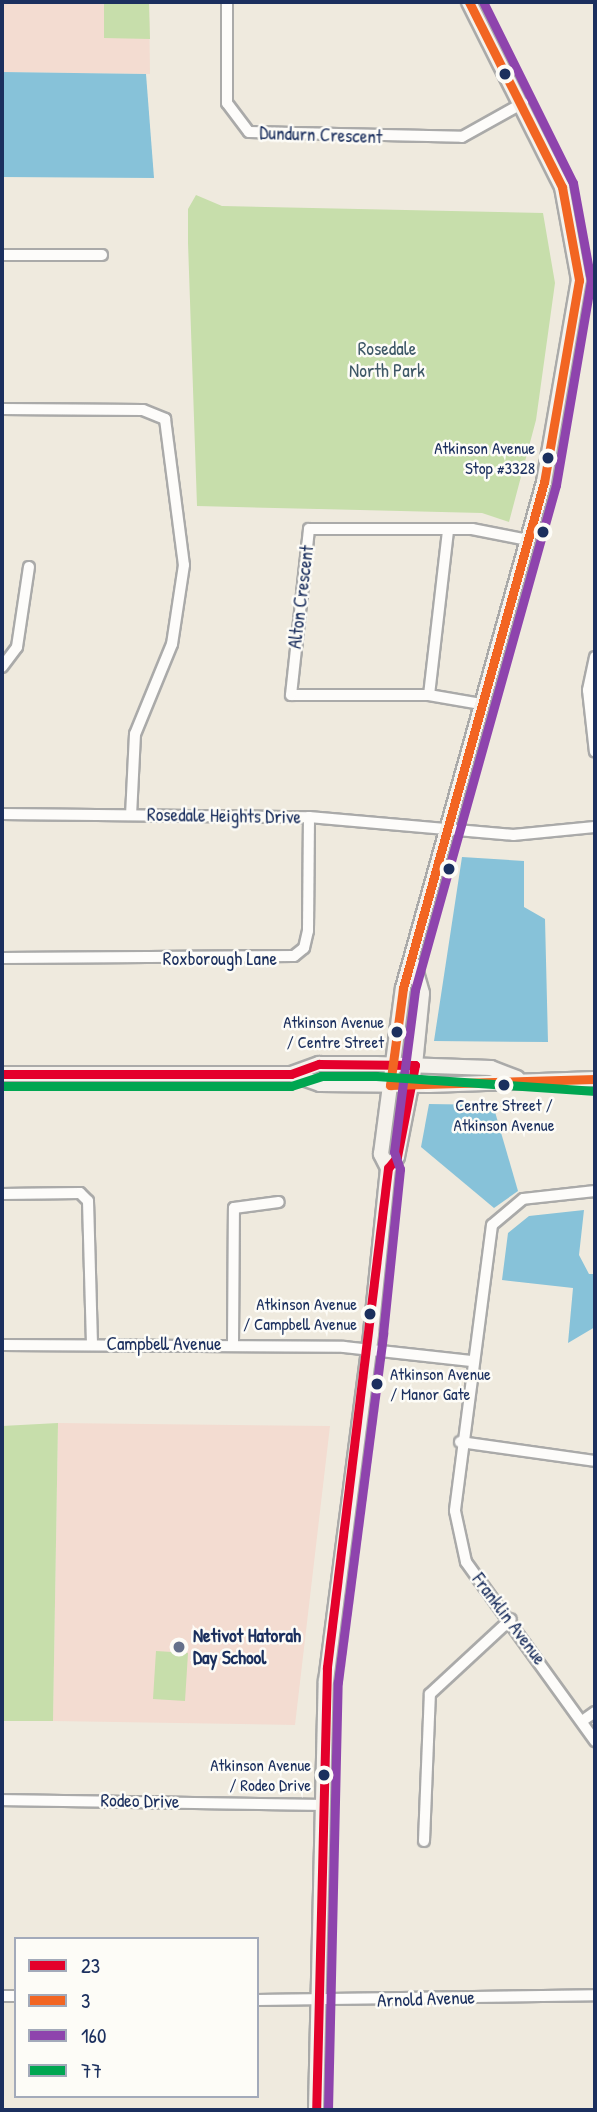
<!DOCTYPE html>
<html>
<head>
<meta charset="utf-8">
<style>
	body { margin:0 }
	#map { position:relative; width:597px; height:2112px; overflow:hidden; background:#efeade; font-family:"Patrick Hand",sans-serif }
	div>[style] { position:absolute }
	[style*='--x'] { left:calc(var(--x)*1px); top:calc(var(--y)*1px); width:calc(var(--w)*1px); rotate:calc(var(--a)*1deg) }
	.built>* { inset:0; background:#f3dcd1 }
	.green>* { inset:0; background:#c7deab }
	.water>* { inset:0; background:#87c2d9 }
	.roads { filter:drop-shadow(2px 0 #aaaaa9) drop-shadow(-2px 0 #aaaaa9) drop-shadow(0 2px #aaaaa9) drop-shadow(0 -2px #aaaaa9) }
	.street>* { height:10px; margin:-5px; padding:0 5px; transform-origin:5px; border-radius:5px; background:#fdfcfa }
	.secondary>* { height:14px; margin:-7px; padding:0 7px; transform-origin:7px; border-radius:7px; background:#f5f2ec }
	.bus-1>* { height:9px; margin:-4.5px; padding:0 4.5px; transform-origin:4.5px; border-radius:4.5px; background:#e4002b }
	.bus-2>* { height:9px; margin:-4.5px; padding:0 4.5px; transform-origin:4.5px; border-radius:4.5px; background:#f26522 }
	.bus-3>* { height:9px; margin:-4.5px; padding:0 4.5px; transform-origin:4.5px; border-radius:4.5px; background:#8e44ad }
	.bus-4>* { height:9px; margin:-4.5px; padding:0 4.5px; transform-origin:4.5px; border-radius:4.5px; background:#00a651 }
	.dots>* { width:19px; height:19px; translate:-50% -50%; box-sizing:border-box; border:4px solid #fdfcf7; border-radius:50% }
	span { translate:-50% -50%; white-space:nowrap; text-align:center; line-height:1.15; -webkit-text-stroke:5px #fdfcf7; paint-order:stroke }
	.bus-label { font-size:17px; color:#1b2f5e }
	.right { translate:-100% -50%; text-align:right }
	.left { translate:0 -50%; text-align:left }
	.street-label { font-size:19px; color:#1b2f5e }
	.park-label { font-size:19px; color:#3e5867 }
	.poi-label { font-size:19px; color:#1b2f5e; font-weight:700 }
	.frame { position:absolute; inset:0; border:4px solid #1b2f5e; pointer-events:none }
	.legend { position:absolute; left:14px; top:1937px; width:245px; height:161px; box-sizing:border-box; background:#fdfcf7; border:2px solid #a3aaba; margin:0; padding:9px 12px; list-style:none; font-size:21px; color:#1b2f5e }
	.legend li { display:flex; align-items:center; gap:14px; height:35px }
	.legend b { width:35px; border:2px solid #a3aaba }
</style>
</head>
<body>
<div id="map">
	<div class="built">
		<i style="clip-path:polygon(2px 2px,149px 2px,150px 74px,2px 72px)"></i>
		<i style="clip-path:polygon(58px 1423px,330px 1426px,295px 1725px,53px 1721px)"></i>
	</div>
	<div class="green">
		<i style="clip-path:polygon(104px 2px,149px 2px,150px 39px,104px 38px)"></i>
		<i style="clip-path:polygon(196px 195px,222px 206px,543px 213px,555px 283px,536px 420px,509px 522px,482px 513px,197px 506px,188px 243px,188px 209px)"></i>
		<i style="clip-path:polygon(58px 1423px,53px 1721px,2px 1721px,2px 1426px)"></i>
		<i style="clip-path:polygon(156px 1651px,188px 1653px,185px 1701px,153px 1699px)"></i>
	</div>
	<div class="water">
		<i style="clip-path:polygon(2px 72px,146px 74px,154px 178px,2px 177px)"></i>
		<i style="clip-path:polygon(462px 857px,524px 861px,524px 907px,545px 919px,548px 1042px,434px 1041px)"></i>
		<i style="clip-path:polygon(429px 1104px,493px 1105px,518px 1191px,494px 1208px,421px 1147px)"></i>
		<i style="clip-path:polygon(584px 1210px,579px 1255px,589px 1274px,595px 1274px,595px 1327px,568px 1343px,573px 1288px,502px 1280px,508px 1233px,529px 1216px)"></i>
	</div>
	<div class="roads">
		<div class="street">
			<i style="--x:227;--y:2;--w:101;--a:90"></i>
			<i style="--x:227;--y:103;--w:36;--a:53"></i>
			<i style="--x:249;--y:132;--w:213;--a:1.3"></i>
			<i style="--x:462;--y:137;--w:70;--a:-29.1"></i>
			<i style="--x:2;--y:255;--w:100;--a:0"></i>
			<i style="--x:2;--y:409;--w:141;--a:0.4"></i>
			<i style="--x:143;--y:410;--w:24;--a:22"></i>
			<i style="--x:165;--y:419;--w:147;--a:82.6"></i>
			<i style="--x:184;--y:565;--w:80;--a:98.6"></i>
			<i style="--x:172;--y:644;--w:97;--a:112.3"></i>
			<i style="--x:135;--y:734;--w:81;--a:92.8"></i>
			<i style="--x:595;--y:657;--w:34;--a:102"></i>
			<i style="--x:588;--y:690;--w:62;--a:83.6"></i>
			<i style="--x:2;--y:667;--w:25;--a:-53"></i>
			<i style="--x:17;--y:647;--w:81;--a:-81.5"></i>
			<i style="--x:429;--y:695;--w:164;--a:-83.4"></i>
			<i style="--x:481;--y:704;--w:53;--a:-170.2"></i>
			<i style="--x:429;--y:695;--w:138;--a:180"></i>
			<i style="--x:291;--y:695;--w:167;--a:-83.8"></i>
			<i style="--x:309;--y:529;--w:163;--a:0"></i>
			<i style="--x:472;--y:529;--w:57;--a:11.1"></i>
			<i style="--x:2;--y:814;--w:307;--a:0.6"></i>
			<i style="--x:309;--y:817;--w:205;--a:5"></i>
			<i style="--x:513;--y:835;--w:82;--a:-5.6"></i>
			<i style="--x:2;--y:958;--w:292;--a:-0.4"></i>
			<i style="--x:294;--y:956;--w:13;--a:-39"></i>
			<i style="--x:304;--y:948;--w:17;--a:-77"></i>
			<i style="--x:308;--y:931;--w:114;--a:-89.5"></i>
			<i style="--x:595;--y:1191;--w:72;--a:173.7"></i>
			<i style="--x:523;--y:1199;--w:40;--a:140"></i>
			<i style="--x:492;--y:1225;--w:288;--a:97.4"></i>
			<i style="--x:455;--y:1511;--w:52;--a:77.8"></i>
			<i style="--x:466;--y:1562;--w:221;--a:54.2"></i>
			<i style="--x:2;--y:1194;--w:78;--a:-0.7"></i>
			<i style="--x:80;--y:1193;--w:11;--a:45"></i>
			<i style="--x:88;--y:1201;--w:144;--a:88.4"></i>
			<i style="--x:233;--y:1344;--w:136;--a:-89.6"></i>
			<i style="--x:234;--y:1208;--w:45;--a:-7.6"></i>
			<i style="--x:2;--y:1345;--w:342;--a:0.3"></i>
			<i style="--x:344;--y:1347;--w:128;--a:6.3"></i>
			<i style="--x:460;--y:1442;--w:136;--a:8"></i>
			<i style="--x:585;--y:1719;--w:12;--a:-35"></i>
			<i style="--x:2;--y:1800;--w:318;--a:0.9"></i>
			<i style="--x:424;--y:1841;--w:147;--a:-87.7"></i>
			<i style="--x:430;--y:1694;--w:110;--a:-42.8"></i>
			<i style="--x:2;--y:1996;--w:14;--a:0"></i>
			<i style="--x:257;--y:2000;--w:338;--a:-0.8"></i>
		</div>
		<div class="secondary">
			<i style="--x:2;--y:1074;--w:289;--a:0"></i>
			<i style="--x:291;--y:1074;--w:30;--a:-20"></i>
			<i style="--x:319;--y:1064;--w:57;--a:0"></i>
			<i style="--x:376;--y:1064;--w:115;--a:2"></i>
			<i style="--x:491;--y:1068;--w:28;--a:21"></i>
			<i style="--x:291;--y:1074;--w:31;--a:19"></i>
			<i style="--x:320;--y:1084;--w:109;--a:0.5"></i>
			<i style="--x:429;--y:1085;--w:166;--a:-2.1"></i>
			<i style="--x:388;--y:1168;--w:14;--a:-51"></i>
			<i style="--x:397;--y:1157;--w:94;--a:-78.9"></i>
			<i style="--x:415;--y:1065;--w:72;--a:-84.4"></i>
			<i style="--x:422;--y:993;--w:29;--a:-106"></i>
			<i style="--x:316;--y:2110;--w:429;--a:-88.7"></i>
			<i style="--x:326;--y:1681;--w:351;--a:-82.6"></i>
			<i style="--x:371;--y:1333;--w:166;--a:-84.1"></i>
			<i style="--x:388;--y:1168;--w:16;--a:-117"></i>
			<i style="--x:381;--y:1154;--w:167;--a:-82.5"></i>
			<i style="--x:403;--y:988;--w:525;--a:-74.43"></i>
			<i style="--x:544;--y:482;--w:205;--a:-80.2"></i>
			<i style="--x:579;--y:280;--w:95;--a:-100.4"></i>
			<i style="--x:562;--y:187;--w:207;--a:-116.7"></i>
		</div>
	</div>
	<div class="bus-1">
		<i style="--x:2;--y:1074;--w:289;--a:0"></i>
		<i style="--x:291;--y:1074;--w:30;--a:-20"></i>
		<i style="--x:319;--y:1064;--w:96;--a:0.6"></i>
		<i style="--x:415;--y:1065;--w:94;--a:101.1"></i>
		<i style="--x:397;--y:1157;--w:14;--a:129"></i>
		<i style="--x:388;--y:1168;--w:503;--a:96.97"></i>
		<i style="--x:327;--y:1667;--w:443;--a:91.4"></i>
	</div>
	<div class="bus-2">
		<i style="--x:469;--y:2;--w:207;--a:63.3"></i>
		<i style="--x:562;--y:187;--w:95;--a:79.6"></i>
		<i style="--x:579;--y:280;--w:205;--a:99.8"></i>
		<i style="--x:544;--y:482;--w:525;--a:105.57"></i>
		<i style="--x:403;--y:988;--w:98;--a:97.6"></i>
		<i style="--x:390;--y:1085;--w:205;--a:-1.7"></i>
	</div>
	<div class="bus-3">
		<i style="--x:328;--y:2110;--w:428;--a:-88.7"></i>
		<i style="--x:338;--y:1682;--w:351;--a:-82.6"></i>
		<i style="--x:383;--y:1334;--w:166;--a:-84.1"></i>
		<i style="--x:400;--y:1169;--w:18;--a:-109"></i>
		<i style="--x:394;--y:1152;--w:163;--a:-82.6"></i>
		<i style="--x:415;--y:990;--w:524;--a:-74.4"></i>
		<i style="--x:556;--y:485;--w:207;--a:-80.3"></i>
		<i style="--x:591;--y:281;--w:100;--a:-100.4"></i>
		<i style="--x:573;--y:183;--w:202;--a:-116.4"></i>
	</div>
	<div class="bus-4">
		<i style="--x:2;--y:1086;--w:289;--a:0"></i>
		<i style="--x:291;--y:1086;--w:32;--a:-18"></i>
		<i style="--x:321;--y:1076;--w:55;--a:0"></i>
		<i style="--x:376;--y:1076;--w:220;--a:3.9"></i>
	</div>
	<div class="dots">
		<i style="left:505px;top:74px;background:#1b2f5e"></i>
		<i style="left:548px;top:458px;background:#1b2f5e"></i>
		<i style="left:543px;top:532px;background:#1b2f5e"></i>
		<i style="left:449px;top:869px;background:#1b2f5e"></i>
		<i style="left:397px;top:1032px;background:#1b2f5e"></i>
		<i style="left:504px;top:1085px;background:#1b2f5e"></i>
		<i style="left:370px;top:1314px;background:#1b2f5e"></i>
		<i style="left:377px;top:1384px;background:#1b2f5e"></i>
		<i style="left:179px;top:1647px;background:#65708b"></i>
		<i style="left:324px;top:1775px;background:#1b2f5e"></i>
	</div>
	<div class="bus-label">
		<span class="right" style="left:535px;top:458px">Atkinson Avenue<br>Stop #3328</span>
		<span class="right" style="left:384px;top:1032px">Atkinson Avenue<br>/ Centre Street</span>
		<span style="left:504px;top:1115px">Centre Street /<br>Atkinson Avenue</span>
		<span class="right" style="left:357px;top:1314px">Atkinson Avenue<br>/ Campbell Avenue</span>
		<span class="left" style="left:390px;top:1384px">Atkinson Avenue<br>/ Manor Gate</span>
		<span class="right" style="left:311px;top:1775px">Atkinson Avenue<br>/ Rodeo Drive</span>
	</div>
	<div class="street-label">
		<span style="left:321px;top:135px;rotate:2deg">Dundurn Crescent</span>
		<span style="left:301px;top:597px;rotate:-83deg">Alton Crescent</span>
		<span style="left:224px;top:816px;rotate:1deg">Rosedale Heights Drive</span>
		<span style="left:220px;top:959px">Roxborough Lane</span>
		<span style="left:164px;top:1344px">Campbell Avenue</span>
		<span style="left:509px;top:1619px;rotate:53deg">Franklin Avenue</span>
		<span style="left:140px;top:1801px;rotate:1deg">Rodeo Drive</span>
		<span style="left:426px;top:1999px;rotate:-2deg">Arnold Avenue</span>
	</div>
	<div class="park-label">
		<span style="left:387px;top:360px">Rosedale<br>North Park</span>
	</div>
	<div class="poi-label">
		<span class="left" style="left:193px;top:1647px">Netivot Hatorah<br>Day School</span>
	</div>
	<div class="frame"></div>
	<ul class="legend">
	<li><b style="height:9px;background:#e4002b"></b>23</li>
	<li><b style="height:9px;background:#f26522"></b>3</li>
	<li><b style="height:9px;background:#8e44ad"></b>160</li>
	<li><b style="height:9px;background:#00a651"></b>77</li>
	</ul>
</div>
</body>
</html>
